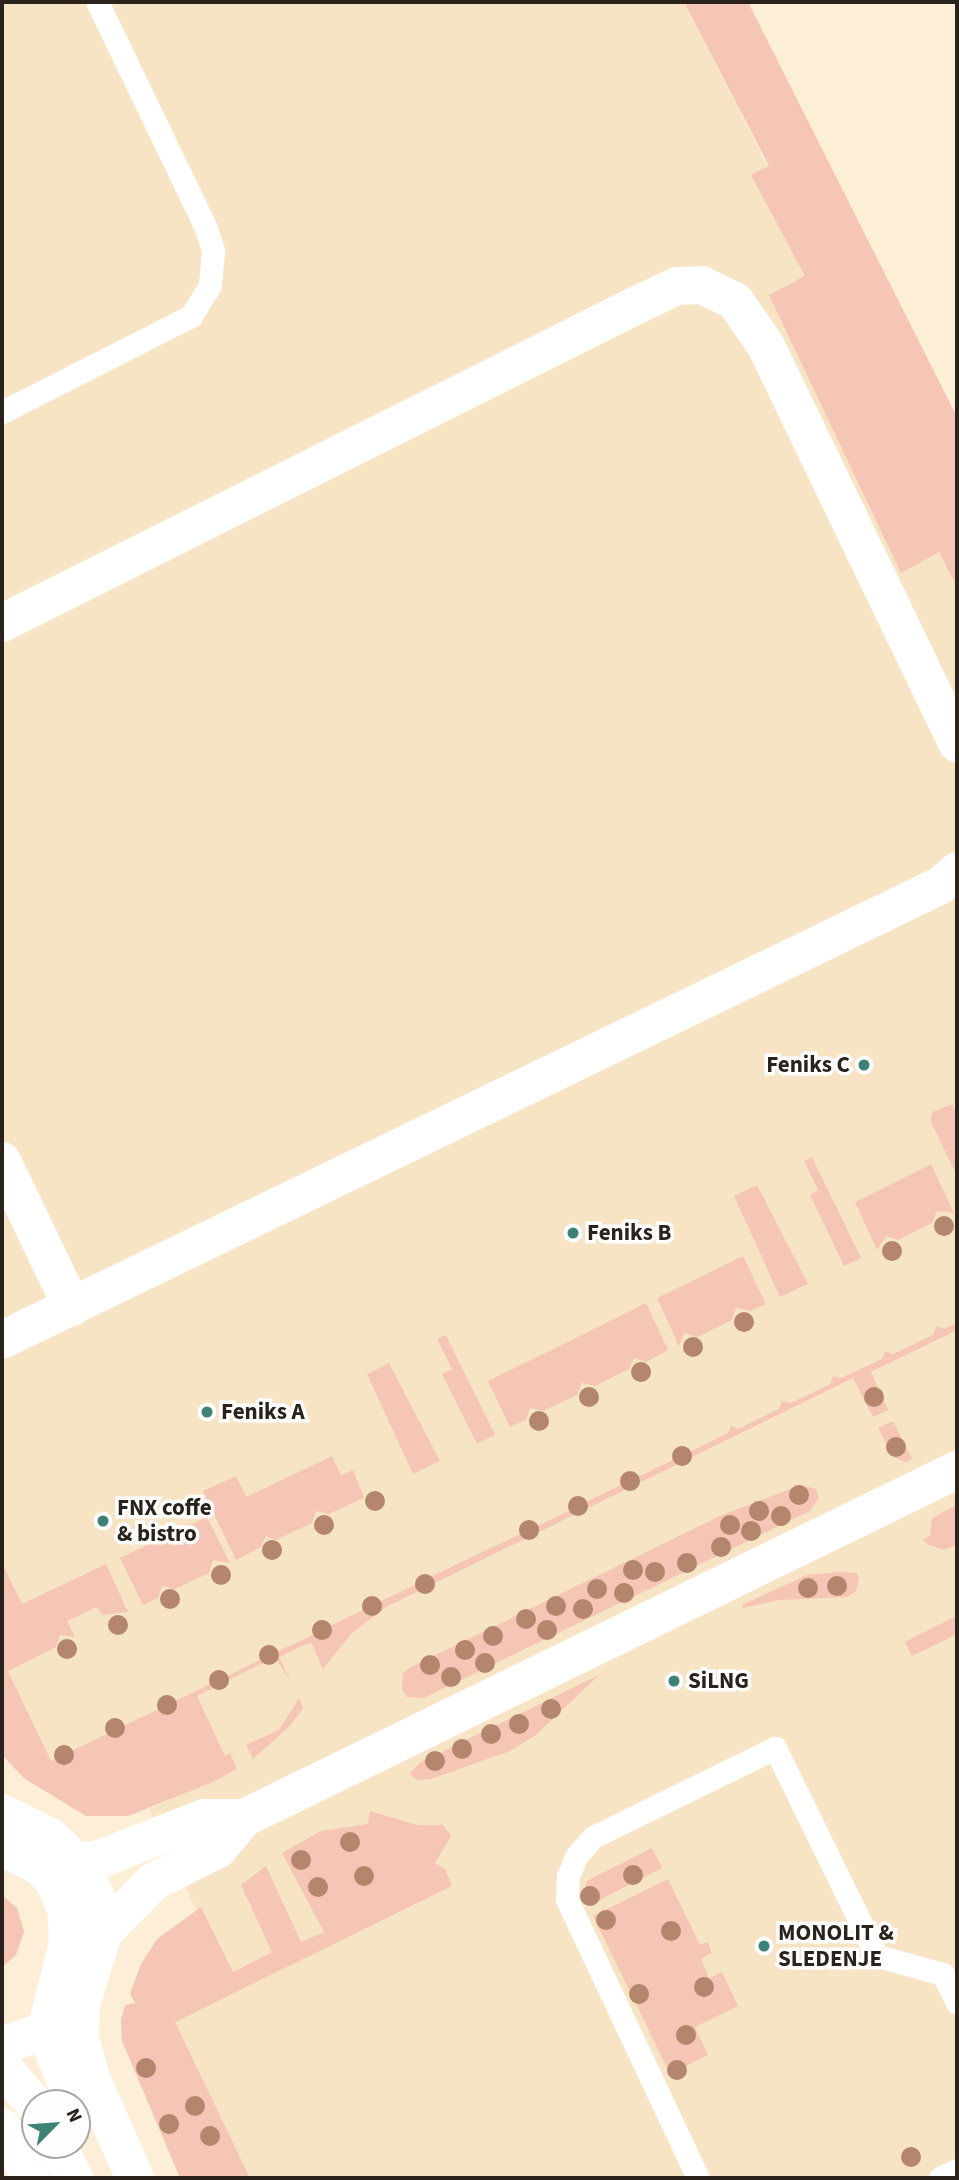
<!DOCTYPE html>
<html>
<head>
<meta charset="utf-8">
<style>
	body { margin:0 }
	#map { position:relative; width:959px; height:2180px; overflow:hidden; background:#fdefd7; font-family:"Source Sans 3",sans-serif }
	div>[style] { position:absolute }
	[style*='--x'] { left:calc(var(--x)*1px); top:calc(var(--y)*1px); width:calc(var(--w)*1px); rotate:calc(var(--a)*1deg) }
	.built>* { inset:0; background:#f6e4c5 }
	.green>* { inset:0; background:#f5c6b6 }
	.service>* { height:23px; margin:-11.5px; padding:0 11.5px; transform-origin:11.5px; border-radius:11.5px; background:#fff }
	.minor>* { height:38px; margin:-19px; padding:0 19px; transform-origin:19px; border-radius:19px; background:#fff }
	.secondary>* { height:38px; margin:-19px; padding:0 19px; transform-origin:19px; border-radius:19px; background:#fff }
	.trees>* { width:20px; height:20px; margin:-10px; border-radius:50%; background:#b3866d }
	.dots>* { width:19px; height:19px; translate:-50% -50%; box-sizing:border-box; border:4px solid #fefefe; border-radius:50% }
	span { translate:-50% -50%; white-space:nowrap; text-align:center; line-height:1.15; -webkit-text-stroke:7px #fefefe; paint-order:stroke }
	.poi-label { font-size:23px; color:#29231b; font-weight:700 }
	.right { translate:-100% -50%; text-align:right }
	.left { translate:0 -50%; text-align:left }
	.frame { position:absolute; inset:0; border:4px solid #29231b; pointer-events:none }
	.north { position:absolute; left:21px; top:2089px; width:70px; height:70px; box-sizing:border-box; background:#fefefe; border:2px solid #a9a6a3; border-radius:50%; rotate:65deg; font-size:19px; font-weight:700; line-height:28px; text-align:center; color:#29231b }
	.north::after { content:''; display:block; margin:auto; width:24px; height:32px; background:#3e8275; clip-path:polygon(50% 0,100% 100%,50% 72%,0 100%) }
</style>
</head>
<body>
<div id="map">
	<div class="built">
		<i style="clip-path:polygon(2px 2px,684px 2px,957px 539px,957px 2178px,250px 2178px,174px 2022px,201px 1907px,196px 1910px,149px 1809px,236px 1770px,229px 1754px,225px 1756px,195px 1692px,51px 1761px,8px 1672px,2px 1673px)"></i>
	</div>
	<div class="green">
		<i style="clip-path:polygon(684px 2px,748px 2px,957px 417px,957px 587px,939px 552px,901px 573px,769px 295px,805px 276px,751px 175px,769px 166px)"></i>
		<i style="clip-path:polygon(952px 1104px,957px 1114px,957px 1176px,930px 1120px,933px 1112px)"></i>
		<i style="clip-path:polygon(812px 1157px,861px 1258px,844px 1266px,810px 1195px,818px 1190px,804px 1161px)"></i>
		<i style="clip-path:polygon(931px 1164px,954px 1213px,937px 1211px,932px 1223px,898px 1240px,886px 1236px,877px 1250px,855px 1202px)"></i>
		<i style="clip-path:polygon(757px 1185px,808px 1284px,780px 1297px,734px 1196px)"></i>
		<i style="clip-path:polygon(743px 1256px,766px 1304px,750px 1311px,736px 1308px,732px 1320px,697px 1337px,684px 1333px,679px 1346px,657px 1298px)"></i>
		<i style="clip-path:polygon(646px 1303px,668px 1350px,646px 1362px,634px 1358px,629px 1369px,595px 1386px,582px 1383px,577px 1395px,543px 1411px,530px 1408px,526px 1420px,510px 1427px,488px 1381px)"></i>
		<i style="clip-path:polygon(957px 1323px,957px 1330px,871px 1372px,888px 1410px,873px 1417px,853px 1378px,386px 1607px,352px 1633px,323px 1669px,311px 1642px,279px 1657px,291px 1682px,275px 1657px,197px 1696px,225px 1756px,230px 1753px,237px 1769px,213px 1782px,128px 1816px,86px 1816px,25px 1779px,2px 1755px,2px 1563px,22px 1604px,106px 1564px,128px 1612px,102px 1615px,97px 1607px,67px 1621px,75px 1637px,60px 1635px,56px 1647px,8px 1671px,51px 1761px,60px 1757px,62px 1749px,69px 1752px,111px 1732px,113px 1724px,121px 1727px,161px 1708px,165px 1699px,173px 1702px,214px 1682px,216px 1674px,225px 1677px,264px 1658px,267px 1649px,276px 1652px,296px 1643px,317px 1633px,320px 1625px,328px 1627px,367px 1608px,371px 1600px,379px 1602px,419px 1583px,422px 1575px,430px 1577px,522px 1533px,525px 1526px,533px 1528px,573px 1509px,576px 1500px,584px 1503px,625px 1483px,628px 1476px,636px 1478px,677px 1458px,680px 1451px,688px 1453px,728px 1433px,731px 1426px,738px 1429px,779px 1409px,782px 1401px,791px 1403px,830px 1384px,833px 1376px,841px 1378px,882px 1359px,885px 1351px,893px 1354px,933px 1335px,937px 1326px,944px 1329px)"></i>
		<i style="clip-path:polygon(446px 1335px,495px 1435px,477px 1444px,442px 1374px,452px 1369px,437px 1339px)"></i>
		<i style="clip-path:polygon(389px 1363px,440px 1461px,413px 1474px,367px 1374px)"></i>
		<i style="clip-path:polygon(893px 1421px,912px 1459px,906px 1462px,893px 1457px,878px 1428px)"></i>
		<i style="clip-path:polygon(332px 1456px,341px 1475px,353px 1470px,364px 1498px,329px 1514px,316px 1511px,312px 1523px,276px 1540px,266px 1536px,261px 1547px,236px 1560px,203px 1491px,236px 1476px,246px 1497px)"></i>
		<i style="clip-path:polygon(800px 1485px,816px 1489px,819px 1498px,810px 1511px,424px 1698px,407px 1697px,402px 1690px,403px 1673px,409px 1668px,720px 1516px)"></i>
		<i style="clip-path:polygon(957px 1505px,957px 1545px,944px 1550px,927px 1544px,923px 1539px,930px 1536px,932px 1518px)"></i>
		<i style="clip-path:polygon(207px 1517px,230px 1563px,213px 1560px,209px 1573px,175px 1589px,162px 1586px,158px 1598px,143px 1605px,120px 1558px)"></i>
		<i style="clip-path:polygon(840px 1572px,857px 1573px,859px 1578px,856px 1591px,847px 1597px,779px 1600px,743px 1608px,742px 1605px,807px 1575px)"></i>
		<i style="clip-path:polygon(957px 1616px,957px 1634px,912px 1656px,905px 1642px)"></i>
		<i style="clip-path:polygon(599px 1675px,536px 1735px,510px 1751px,431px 1779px,417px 1780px,409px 1774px,421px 1762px)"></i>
		<i style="clip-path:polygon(299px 1698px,303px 1708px,290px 1726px,253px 1759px,246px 1745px,279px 1730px)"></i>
		<i style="clip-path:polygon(370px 1811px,417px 1825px,443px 1825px,451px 1836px,435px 1863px,445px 1869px,452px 1886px,175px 2022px,250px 2178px,180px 2178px,122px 2041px,121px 2020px,125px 2005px,135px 2003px,130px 1994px,141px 1964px,157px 1939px,201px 1907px,233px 1972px,272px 1952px,241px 1885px,266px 1866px,301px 1942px,324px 1932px,282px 1853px,321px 1831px,368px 1824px)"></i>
		<i style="clip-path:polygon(652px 1848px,662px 1868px,588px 1906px,583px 1894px,587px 1881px)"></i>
		<i style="clip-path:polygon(668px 1879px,700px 1945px,708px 1942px,712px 1953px,701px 1959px,709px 1978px,722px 1972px,738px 2006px,695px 2027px,708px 2055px,670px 2074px,593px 1916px)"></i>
		<i style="clip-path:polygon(2px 1895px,17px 1908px,24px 1931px,16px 1955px,2px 1967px)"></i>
	</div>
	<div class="service">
		<i style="--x:2;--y:412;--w:212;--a:-26.9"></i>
		<i style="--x:191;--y:316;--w:36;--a:-58"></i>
		<i style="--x:210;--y:285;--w:35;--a:-85"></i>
		<i style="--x:213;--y:250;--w:23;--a:-108"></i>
		<i style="--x:206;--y:228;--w:251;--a:-115.7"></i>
		<i style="--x:698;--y:2178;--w:308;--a:-115.2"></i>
		<i style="--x:567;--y:1899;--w:23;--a:-88"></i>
		<i style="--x:568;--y:1876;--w:23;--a:-67"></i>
		<i style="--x:577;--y:1855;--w:24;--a:-48"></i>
		<i style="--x:593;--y:1837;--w:203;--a:-26.1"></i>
		<i style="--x:775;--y:1748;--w:232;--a:63.9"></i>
		<i style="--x:877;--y:1956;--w:68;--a:15.3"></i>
		<i style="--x:943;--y:1974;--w:32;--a:64"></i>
		<i style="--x:940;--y:2178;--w:19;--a:-25"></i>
	</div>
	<div class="minor">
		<i style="--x:2;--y:623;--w:710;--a:-26.6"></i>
		<i style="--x:637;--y:305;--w:44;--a:-25.4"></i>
		<i style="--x:677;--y:286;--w:25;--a:-2"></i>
		<i style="--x:702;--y:285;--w:37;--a:26"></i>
		<i style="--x:735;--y:301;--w:55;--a:55.4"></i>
		<i style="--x:766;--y:346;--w:441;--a:64.3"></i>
		<i style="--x:2;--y:1161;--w:162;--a:64.4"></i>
		<i style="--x:2;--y:1340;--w:1043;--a:-25.85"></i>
		<i style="--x:941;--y:885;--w:21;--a:-41"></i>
		<i style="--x:44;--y:1867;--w:57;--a:-8.1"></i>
		<i style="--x:100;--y:1859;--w:112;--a:-21.5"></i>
		<i style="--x:204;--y:1818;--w:40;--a:0"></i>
		<i style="--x:103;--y:1933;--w:71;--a:-45.6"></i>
		<i style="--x:153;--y:1882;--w:73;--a:-26.9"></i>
		<i style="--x:218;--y:1849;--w:40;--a:-50"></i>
		<i style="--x:244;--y:1818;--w:793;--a:-26.02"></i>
	</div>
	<div class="secondary">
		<i style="--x:2;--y:1813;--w:54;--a:26.6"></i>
		<i style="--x:50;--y:1837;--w:19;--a:43"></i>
		<i style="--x:64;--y:1850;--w:38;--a:51"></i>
		<i style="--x:88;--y:1880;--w:20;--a:66"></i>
		<i style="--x:96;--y:1898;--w:36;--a:79"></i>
		<i style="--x:103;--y:1933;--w:74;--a:107.2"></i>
		<i style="--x:81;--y:2004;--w:35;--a:92"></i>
		<i style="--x:80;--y:2039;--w:46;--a:73.5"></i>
		<i style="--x:93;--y:2083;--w:104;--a:66.1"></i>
		<i style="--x:2;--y:1847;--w:45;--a:26.6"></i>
		<i style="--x:42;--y:1867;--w:22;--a:51"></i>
		<i style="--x:56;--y:1884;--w:31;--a:69"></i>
		<i style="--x:67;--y:1913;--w:29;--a:88"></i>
		<i style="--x:68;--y:1942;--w:92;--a:103.9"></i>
		<i style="--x:46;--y:2031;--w:77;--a:68.7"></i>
		<i style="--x:2;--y:2045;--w:46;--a:-17.7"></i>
		<i style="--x:46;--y:2031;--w:24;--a:-35"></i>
		<i style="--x:2;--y:2066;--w:51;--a:49.8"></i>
		<i style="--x:2;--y:2127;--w:59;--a:60.4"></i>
		<i style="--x:57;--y:2145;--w:37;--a:63"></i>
	</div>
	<div class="trees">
		<i style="left:944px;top:1226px"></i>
		<i style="left:892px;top:1251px"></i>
		<i style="left:744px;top:1322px"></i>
		<i style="left:693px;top:1347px"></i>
		<i style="left:641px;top:1372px"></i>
		<i style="left:589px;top:1397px"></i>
		<i style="left:874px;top:1397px"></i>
		<i style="left:539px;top:1421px"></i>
		<i style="left:896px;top:1447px"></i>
		<i style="left:682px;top:1456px"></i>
		<i style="left:630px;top:1481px"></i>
		<i style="left:799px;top:1495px"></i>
		<i style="left:375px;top:1501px"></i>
		<i style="left:578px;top:1506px"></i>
		<i style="left:759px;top:1511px"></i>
		<i style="left:781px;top:1516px"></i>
		<i style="left:324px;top:1525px"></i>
		<i style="left:730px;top:1525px"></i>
		<i style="left:529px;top:1530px"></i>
		<i style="left:751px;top:1531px"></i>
		<i style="left:721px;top:1547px"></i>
		<i style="left:272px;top:1550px"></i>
		<i style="left:687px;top:1563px"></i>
		<i style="left:633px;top:1570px"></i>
		<i style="left:655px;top:1572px"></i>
		<i style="left:221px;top:1575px"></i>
		<i style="left:425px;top:1584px"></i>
		<i style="left:837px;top:1586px"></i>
		<i style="left:808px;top:1588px"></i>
		<i style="left:597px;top:1589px"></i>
		<i style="left:624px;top:1593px"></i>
		<i style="left:170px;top:1599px"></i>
		<i style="left:372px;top:1606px"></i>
		<i style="left:556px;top:1606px"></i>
		<i style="left:583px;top:1609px"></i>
		<i style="left:526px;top:1619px"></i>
		<i style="left:118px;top:1625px"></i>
		<i style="left:322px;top:1630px"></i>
		<i style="left:547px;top:1630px"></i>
		<i style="left:493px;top:1636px"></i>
		<i style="left:67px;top:1649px"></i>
		<i style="left:465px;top:1650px"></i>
		<i style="left:269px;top:1655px"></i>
		<i style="left:485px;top:1663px"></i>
		<i style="left:430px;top:1665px"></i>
		<i style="left:451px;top:1677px"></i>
		<i style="left:219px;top:1680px"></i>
		<i style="left:167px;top:1705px"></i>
		<i style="left:551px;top:1709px"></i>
		<i style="left:519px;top:1724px"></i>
		<i style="left:115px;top:1728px"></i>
		<i style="left:491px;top:1734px"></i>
		<i style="left:462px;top:1749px"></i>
		<i style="left:64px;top:1755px"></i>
		<i style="left:435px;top:1761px"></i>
		<i style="left:350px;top:1842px"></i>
		<i style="left:301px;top:1860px"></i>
		<i style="left:633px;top:1875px"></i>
		<i style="left:364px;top:1876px"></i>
		<i style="left:318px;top:1887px"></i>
		<i style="left:590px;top:1896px"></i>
		<i style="left:606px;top:1920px"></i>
		<i style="left:671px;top:1931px"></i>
		<i style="left:704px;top:1987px"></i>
		<i style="left:639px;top:1994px"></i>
		<i style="left:686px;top:2035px"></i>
		<i style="left:146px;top:2068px"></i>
		<i style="left:677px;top:2070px"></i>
		<i style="left:195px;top:2106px"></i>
		<i style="left:169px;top:2124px"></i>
		<i style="left:210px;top:2136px"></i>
		<i style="left:911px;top:2157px"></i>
	</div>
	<div class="dots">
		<i style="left:864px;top:1065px;background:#3e8275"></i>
		<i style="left:573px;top:1233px;background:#3e8275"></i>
		<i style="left:207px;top:1412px;background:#3e8275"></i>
		<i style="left:103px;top:1521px;background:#3e8275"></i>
		<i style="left:674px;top:1681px;background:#3e8275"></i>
		<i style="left:764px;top:1946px;background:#3e8275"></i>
	</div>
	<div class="poi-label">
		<span class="right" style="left:850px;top:1065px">Feniks C</span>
		<span class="left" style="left:587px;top:1233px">Feniks B</span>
		<span class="left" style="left:221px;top:1412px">Feniks A</span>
		<span class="left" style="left:117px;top:1521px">FNX coffe<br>&amp; bistro</span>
		<span class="left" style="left:688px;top:1681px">SiLNG</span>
		<span class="left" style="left:778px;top:1946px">MONOLIT &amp;<br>SLEDENJE</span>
	</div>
	<div class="frame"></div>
	<div class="north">N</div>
</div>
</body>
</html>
